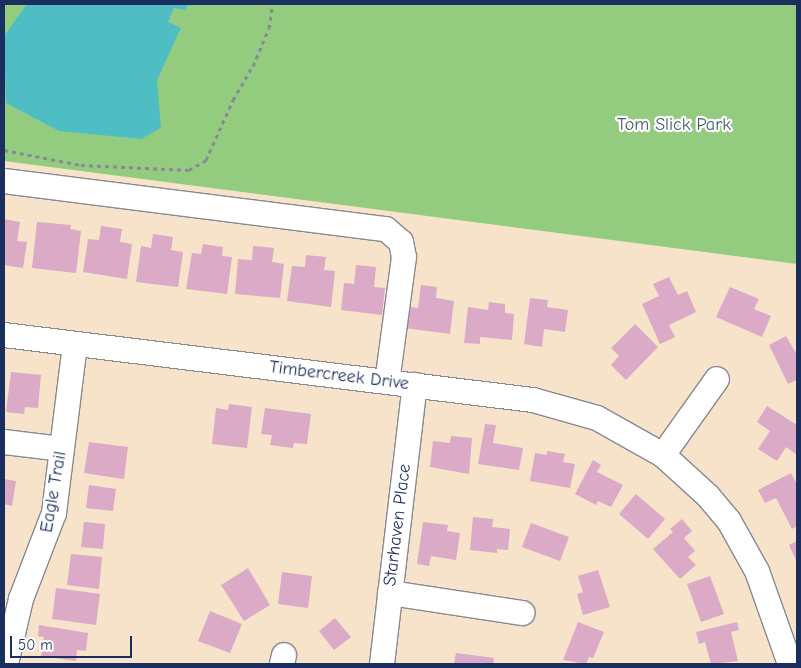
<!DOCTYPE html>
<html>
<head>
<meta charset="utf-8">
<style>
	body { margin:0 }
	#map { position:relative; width:801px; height:668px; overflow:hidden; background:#f6e3ca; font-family:"Comic Neue",sans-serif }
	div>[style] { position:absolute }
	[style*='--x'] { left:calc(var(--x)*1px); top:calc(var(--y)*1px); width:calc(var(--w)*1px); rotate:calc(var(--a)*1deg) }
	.green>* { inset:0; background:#94cc7f }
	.water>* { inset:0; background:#4fbec4 }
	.building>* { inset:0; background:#daaac7 }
	.path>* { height:3px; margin-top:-1.5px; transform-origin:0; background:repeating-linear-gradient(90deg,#888994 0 4px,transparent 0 8px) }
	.roads { filter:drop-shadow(1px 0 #888994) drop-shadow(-1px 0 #888994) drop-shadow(0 1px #888994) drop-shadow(0 -1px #888994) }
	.minor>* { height:24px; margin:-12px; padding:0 12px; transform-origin:12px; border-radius:12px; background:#fff }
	span { translate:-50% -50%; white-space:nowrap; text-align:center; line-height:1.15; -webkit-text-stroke:4.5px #fff; paint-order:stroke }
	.park-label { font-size:18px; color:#3f5e68 }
	.street-label { font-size:18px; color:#1b2f5e }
	.frame { position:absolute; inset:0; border:5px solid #1b2f5e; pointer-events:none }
	.scale { position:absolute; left:10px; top:636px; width:122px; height:22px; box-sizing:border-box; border:2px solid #1b2f5e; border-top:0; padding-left:6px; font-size:15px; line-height:18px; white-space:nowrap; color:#1b2f5e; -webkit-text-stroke:4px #fff; paint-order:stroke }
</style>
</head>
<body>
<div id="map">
	<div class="green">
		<i style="clip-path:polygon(4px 4px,797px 4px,797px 264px,4px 161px)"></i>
	</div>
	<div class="water">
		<i style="clip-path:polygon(27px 4px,188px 4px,186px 10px,174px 8px,168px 22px,181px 28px,157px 80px,161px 128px,141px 139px,59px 131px,6px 103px,4px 36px)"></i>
	</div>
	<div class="building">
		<i style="clip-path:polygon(4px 219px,20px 222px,17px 241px,27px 242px,23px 268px,4px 265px)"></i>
		<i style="clip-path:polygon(37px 222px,71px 225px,70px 229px,81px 231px,76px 273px,32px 268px)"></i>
		<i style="clip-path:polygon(101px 226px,122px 229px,120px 242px,132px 244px,127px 279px,83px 272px,88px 239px,99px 240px)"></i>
		<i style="clip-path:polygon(153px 234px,173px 237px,171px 250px,183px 252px,178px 287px,136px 282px,141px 246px,151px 248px)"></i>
		<i style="clip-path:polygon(203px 244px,223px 247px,222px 256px,232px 257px,227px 294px,186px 289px,192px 253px,201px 254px)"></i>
		<i style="clip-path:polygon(253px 246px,274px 248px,272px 262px,284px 264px,280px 298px,235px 294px,238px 259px,252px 260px)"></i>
		<i style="clip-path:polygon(306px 255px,326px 257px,324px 270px,335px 271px,331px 307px,287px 301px,292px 266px,305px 267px)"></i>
		<i style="clip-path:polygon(356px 265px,376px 267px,374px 287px,385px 288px,382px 315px,341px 310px,344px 283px,354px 284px)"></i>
		<i style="clip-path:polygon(669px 277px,678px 295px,687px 291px,696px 312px,669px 325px,675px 337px,660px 344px,642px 304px,659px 296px,653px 284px)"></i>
		<i style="clip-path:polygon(421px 285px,437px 287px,436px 298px,454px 301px,450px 334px,405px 328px,408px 307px,418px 308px)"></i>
		<i style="clip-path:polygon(730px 287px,759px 299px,754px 309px,771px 316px,762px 337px,716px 317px)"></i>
		<i style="clip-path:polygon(530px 298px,548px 300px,547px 307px,568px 310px,565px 332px,544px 329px,542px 347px,524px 344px)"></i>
		<i style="clip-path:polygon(489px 302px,505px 304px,505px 313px,514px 314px,512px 340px,480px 337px,480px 344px,464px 343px,468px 307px,488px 310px)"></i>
		<i style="clip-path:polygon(635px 324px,658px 347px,626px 380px,611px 365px,619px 356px,611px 348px)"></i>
		<i style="clip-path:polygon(786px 336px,797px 355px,797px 380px,788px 384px,769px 345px)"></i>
		<i style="clip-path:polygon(11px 372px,41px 375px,38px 408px,25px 407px,24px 414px,6px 412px)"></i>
		<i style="clip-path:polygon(229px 404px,252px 407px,247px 448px,212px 444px,216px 408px,228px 410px)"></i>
		<i style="clip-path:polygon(767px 406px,797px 425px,797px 455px,786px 447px,777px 461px,758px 449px,770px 431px,757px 422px)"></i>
		<i style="clip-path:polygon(265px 408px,311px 414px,307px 444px,294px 443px,293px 448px,270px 445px,272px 435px,261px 434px)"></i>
		<i style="clip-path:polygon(485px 424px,496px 425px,493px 443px,523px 448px,519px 470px,478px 464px)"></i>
		<i style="clip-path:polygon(451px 436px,472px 438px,469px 474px,430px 467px,433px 441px,450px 443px)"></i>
		<i style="clip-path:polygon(89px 442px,128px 447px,124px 479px,84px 473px)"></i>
		<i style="clip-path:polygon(547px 451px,565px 454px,563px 462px,575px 464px,570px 488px,530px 481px,535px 453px,547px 455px)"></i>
		<i style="clip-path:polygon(593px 460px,601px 465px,597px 472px,623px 485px,611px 507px,598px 501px,596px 505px,575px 494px)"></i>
		<i style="clip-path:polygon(791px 473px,797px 484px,797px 526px,792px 529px,776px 498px,765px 503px,758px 490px)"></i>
		<i style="clip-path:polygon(4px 479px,16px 481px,12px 506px,4px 504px)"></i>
		<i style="clip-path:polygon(89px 485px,116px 489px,113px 511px,86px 508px)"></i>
		<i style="clip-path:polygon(636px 494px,665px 519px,648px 539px,619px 514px)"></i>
		<i style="clip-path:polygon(473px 517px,493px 519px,492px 527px,510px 529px,508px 550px,497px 549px,497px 553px,470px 550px)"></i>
		<i style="clip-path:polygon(682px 519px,692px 531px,684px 538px,695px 551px,688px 557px,696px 565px,680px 579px,653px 549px,673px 532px,670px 529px)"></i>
		<i style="clip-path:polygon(84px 522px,105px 524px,103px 549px,81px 547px)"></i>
		<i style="clip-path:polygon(423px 522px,448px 525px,447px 531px,460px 533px,456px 560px,431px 556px,429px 566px,417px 564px)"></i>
		<i style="clip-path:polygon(531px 523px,569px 537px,560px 561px,522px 547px)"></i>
		<i style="clip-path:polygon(797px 541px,797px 562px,789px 545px)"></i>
		<i style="clip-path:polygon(71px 554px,102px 557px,99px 589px,67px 585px)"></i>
		<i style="clip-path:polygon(248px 568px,270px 605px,244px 621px,221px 585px)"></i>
		<i style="clip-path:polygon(598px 570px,610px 607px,583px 615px,577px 594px,583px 592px,578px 576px)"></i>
		<i style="clip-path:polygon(282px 572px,312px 576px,308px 608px,278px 604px)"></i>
		<i style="clip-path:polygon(710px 576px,724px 614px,701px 622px,687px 584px)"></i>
		<i style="clip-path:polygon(56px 588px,100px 594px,96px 625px,52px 619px)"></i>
		<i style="clip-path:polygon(210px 611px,242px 624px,230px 653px,198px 641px)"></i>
		<i style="clip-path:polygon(335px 618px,351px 637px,334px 650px,319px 631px)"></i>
		<i style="clip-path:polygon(578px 622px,604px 632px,593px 658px,589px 657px,586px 664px,563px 660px)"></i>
		<i style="clip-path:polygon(737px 622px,739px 630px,731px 632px,738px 661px,711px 664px,705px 642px,699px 644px,696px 632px)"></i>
		<i style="clip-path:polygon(39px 625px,88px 633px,86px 651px,77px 650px,76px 661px,41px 656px,44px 637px,38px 636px)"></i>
		<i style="clip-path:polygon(456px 653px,494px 658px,493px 664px,454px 664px)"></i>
	</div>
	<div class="path">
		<i style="--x:4;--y:150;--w:78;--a:11"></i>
		<i style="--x:81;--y:165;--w:108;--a:2.7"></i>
		<i style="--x:189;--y:170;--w:20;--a:-30"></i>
		<i style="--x:206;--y:160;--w:66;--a:-65.8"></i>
		<i style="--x:233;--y:100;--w:39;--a:-60"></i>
		<i style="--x:253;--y:66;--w:41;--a:-67.2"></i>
		<i style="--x:269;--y:28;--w:24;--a:-81"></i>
	</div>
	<div class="roads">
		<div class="minor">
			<i style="--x:4;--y:181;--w:385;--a:7.2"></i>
			<i style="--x:386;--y:229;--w:20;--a:41"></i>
			<i style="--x:401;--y:242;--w:15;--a:79"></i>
			<i style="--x:404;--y:257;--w:126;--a:97.7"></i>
			<i style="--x:4;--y:335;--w:533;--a:7.01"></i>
			<i style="--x:533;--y:400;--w:66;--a:15.7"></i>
			<i style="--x:597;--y:418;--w:76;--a:29.3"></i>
			<i style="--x:663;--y:455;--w:61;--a:42.3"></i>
			<i style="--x:708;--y:496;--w:33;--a:50"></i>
			<i style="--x:729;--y:521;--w:57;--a:60.8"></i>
			<i style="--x:757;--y:571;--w:99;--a:70.5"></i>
			<i style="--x:4;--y:442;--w:58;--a:6.9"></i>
			<i style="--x:663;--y:455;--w:93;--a:-54.6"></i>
			<i style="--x:390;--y:593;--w:134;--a:8.6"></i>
			<i style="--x:6;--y:664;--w:67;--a:-77"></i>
			<i style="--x:21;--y:599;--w:92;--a:-69"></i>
			<i style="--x:54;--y:513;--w:169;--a:-82.9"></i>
			<i style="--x:282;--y:664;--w:9;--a:-77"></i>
			<i style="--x:382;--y:664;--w:281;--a:-83.3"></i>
		</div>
	</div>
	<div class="park-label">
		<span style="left:674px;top:125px">Tom Slick Park</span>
	</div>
	<div class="street-label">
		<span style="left:339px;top:376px;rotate:7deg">Timbercreek Drive</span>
		<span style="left:54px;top:492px;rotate:-80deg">Eagle Trail</span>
		<span style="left:398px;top:525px;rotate:-83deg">Starhaven Place</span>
	</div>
	<div class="frame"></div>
	<div class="scale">50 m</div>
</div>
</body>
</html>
